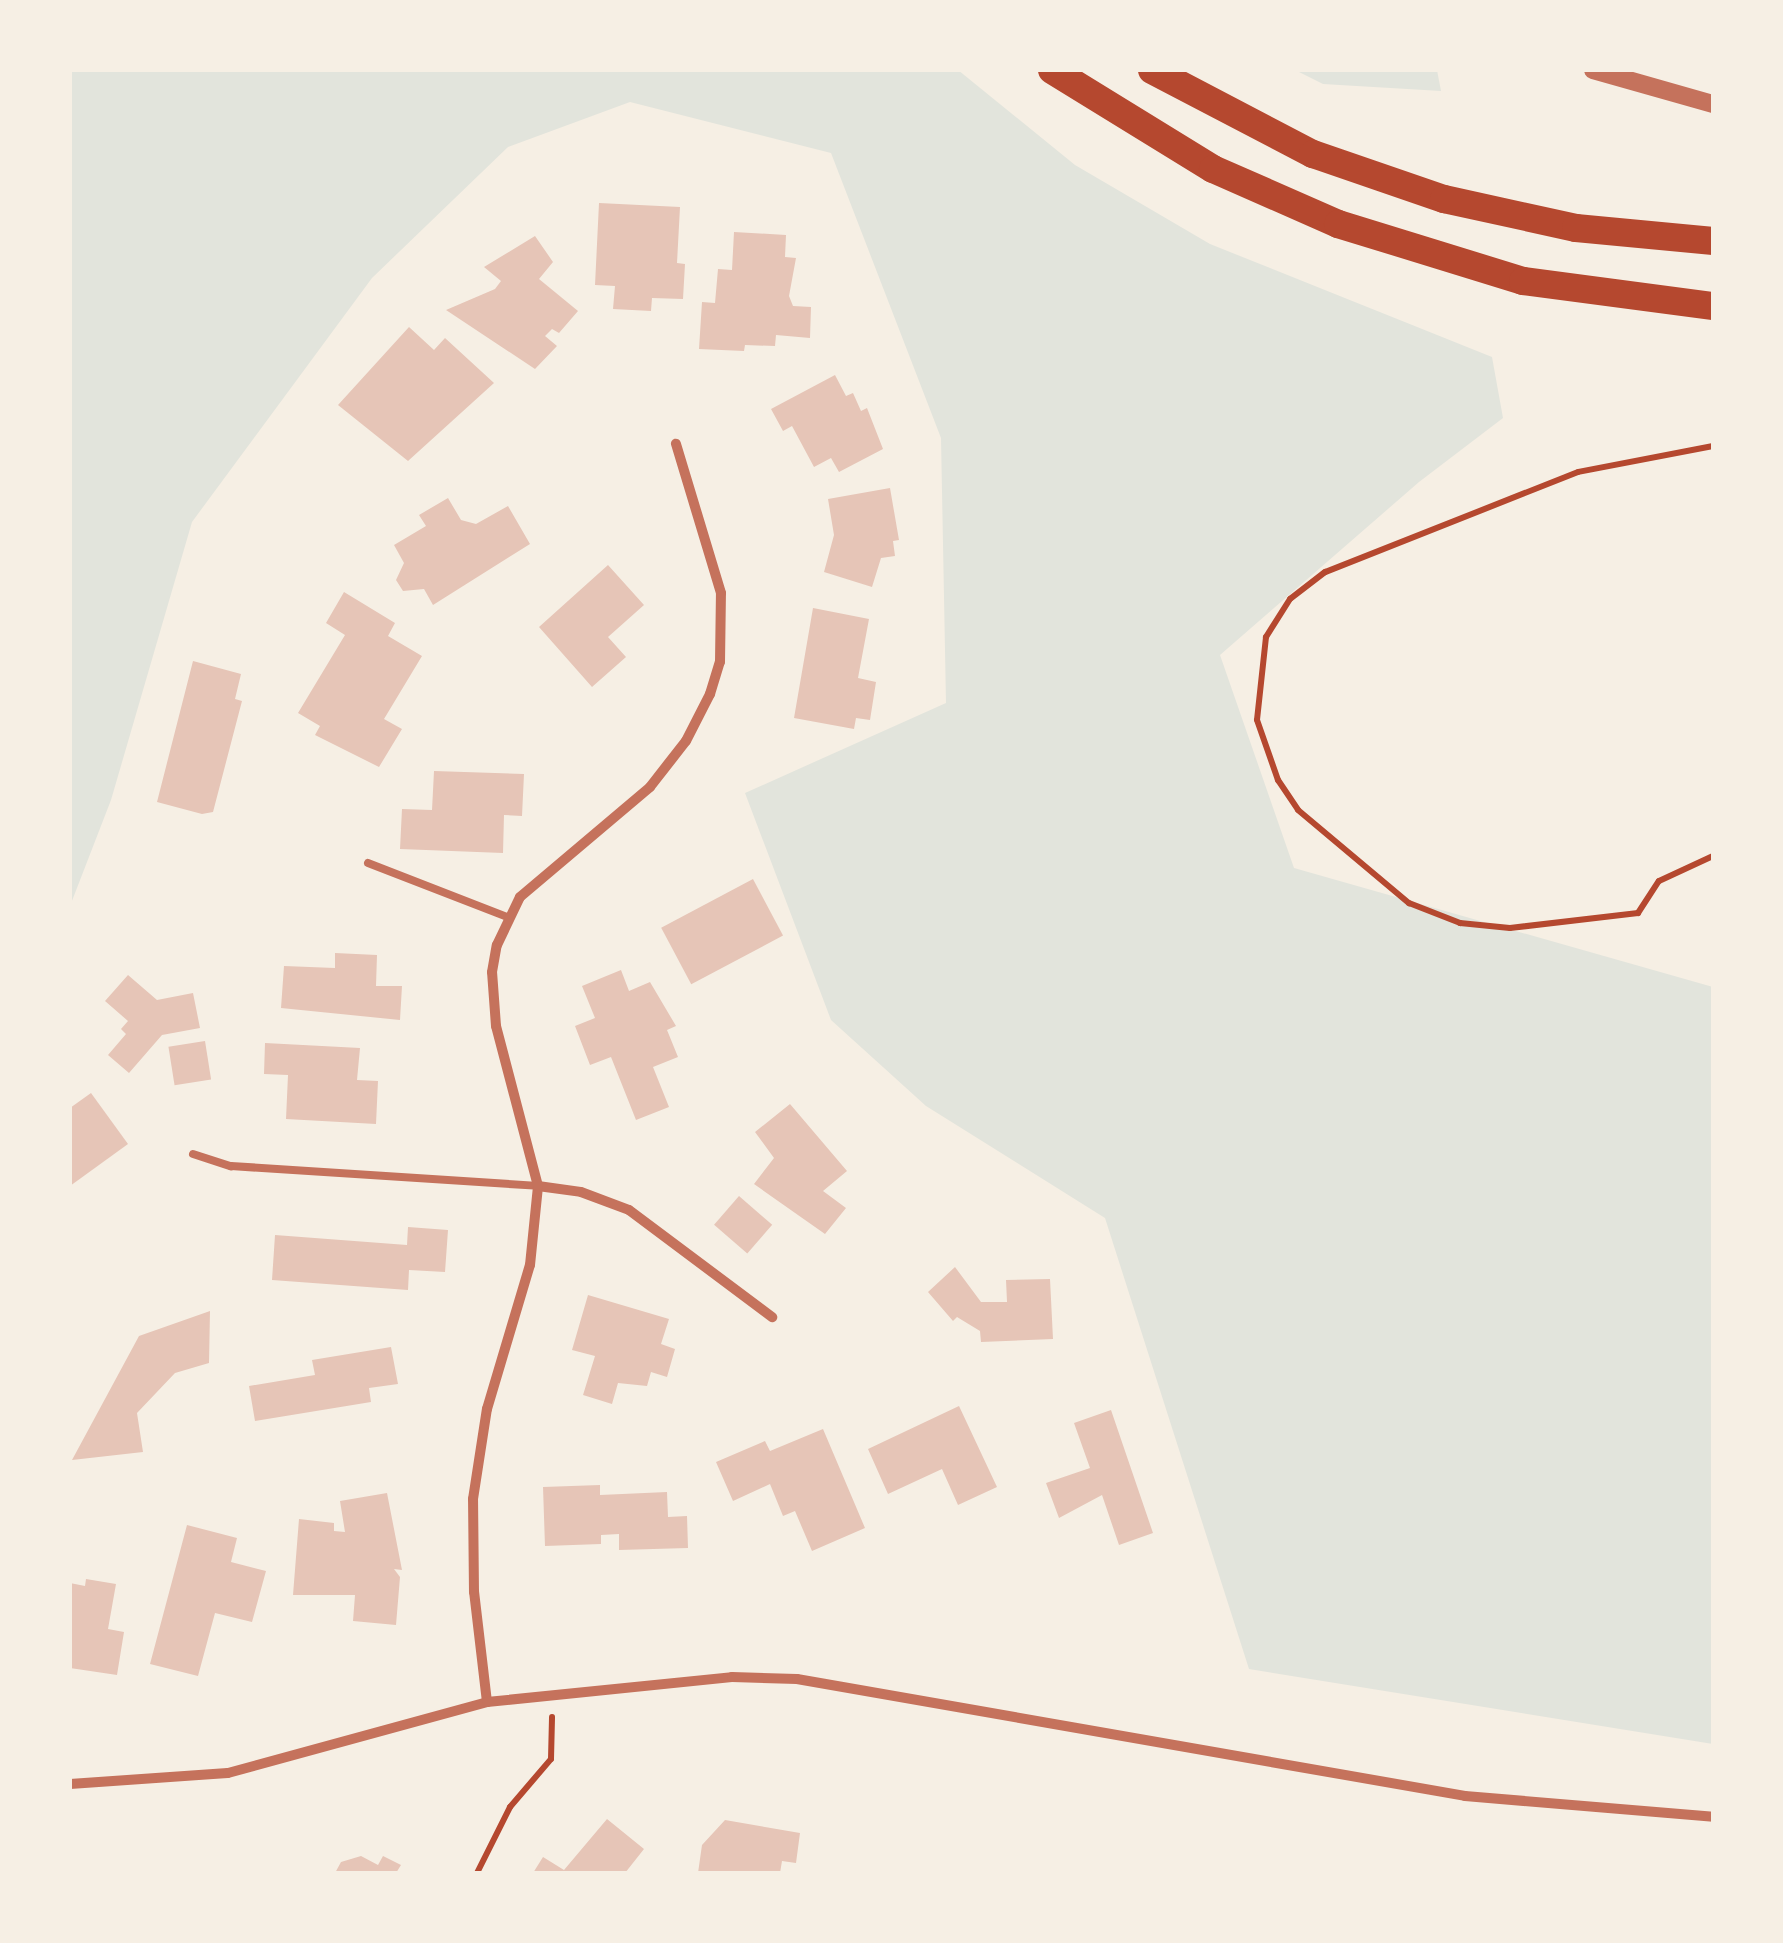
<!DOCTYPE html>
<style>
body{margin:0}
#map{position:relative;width:1783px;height:1943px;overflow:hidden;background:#f6efe4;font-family:"Playfair Display",serif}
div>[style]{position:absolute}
.green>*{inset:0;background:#e2e4dc}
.building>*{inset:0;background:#e6c5b7;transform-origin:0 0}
.path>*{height:6px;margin:-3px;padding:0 3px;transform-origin:3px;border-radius:3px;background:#b5482f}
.service>*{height:8px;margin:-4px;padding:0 4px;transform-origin:4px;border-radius:4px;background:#c5725c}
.minor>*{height:10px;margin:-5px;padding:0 5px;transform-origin:5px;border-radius:5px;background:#c5725c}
.tertiary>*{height:18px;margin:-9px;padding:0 9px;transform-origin:9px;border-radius:9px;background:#c5725c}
.trunk>*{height:28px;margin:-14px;padding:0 14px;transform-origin:14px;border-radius:14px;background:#b5482f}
span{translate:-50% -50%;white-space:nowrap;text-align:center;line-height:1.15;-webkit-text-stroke:10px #f6efe4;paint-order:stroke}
.frame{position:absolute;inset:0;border:72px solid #f6efe4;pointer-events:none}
</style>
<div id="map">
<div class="green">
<i style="clip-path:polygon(70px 70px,958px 70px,1075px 165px,1210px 244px,1492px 357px,1503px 418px,1419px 482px,1220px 655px,1294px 868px,1713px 987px,1713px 1744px,1249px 1669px,1105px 1218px,926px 1106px,831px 1020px,745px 793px,946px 703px,941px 438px,831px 153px,630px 102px,508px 147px,372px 278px,192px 522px,111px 800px,70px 906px)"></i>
<i style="clip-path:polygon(1295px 70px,1437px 70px,1441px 91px,1323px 84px)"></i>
</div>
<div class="building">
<i style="clip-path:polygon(599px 203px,680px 207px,677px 263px,685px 264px,683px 299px,652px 298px,651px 311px,613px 309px,615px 286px,595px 285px)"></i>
<i style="clip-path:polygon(734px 232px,786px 235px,785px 257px,796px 258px,789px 296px,793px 306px,811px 307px,810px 338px,776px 335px,775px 346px,745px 345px,744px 351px,699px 349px,702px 302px,715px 303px,718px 269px,732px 270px)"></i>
<i style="clip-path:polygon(535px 236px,553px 262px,539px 279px,578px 311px,559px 333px,552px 329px,545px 336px,557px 346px,535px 369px,446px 310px,495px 289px,501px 281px,484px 267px)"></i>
<i style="clip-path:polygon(409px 327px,434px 350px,445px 338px,494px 383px,408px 461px,338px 405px)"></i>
<i style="clip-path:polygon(835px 375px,846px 396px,853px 393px,861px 411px,867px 408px,883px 449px,839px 472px,831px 458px,814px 467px,792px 426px,783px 431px,771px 409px)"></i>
<i style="clip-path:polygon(890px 488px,899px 540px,893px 541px,895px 556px,881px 558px,872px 587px,824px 572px,834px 535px,828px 499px)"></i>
<i style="clip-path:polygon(448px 498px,461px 520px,476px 524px,508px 506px,530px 544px,433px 605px,424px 589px,403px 591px,396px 580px,404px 563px,394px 545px,426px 526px,419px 515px)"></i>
<i style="clip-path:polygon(608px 565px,644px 605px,608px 637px,626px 657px,592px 687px,539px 627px)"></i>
<i style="clip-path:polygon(344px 592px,395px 623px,388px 636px,422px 656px,384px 719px,402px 729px,379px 767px,315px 735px,320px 726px,298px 713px,345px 635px,326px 623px)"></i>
<i style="clip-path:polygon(813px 608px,869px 619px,858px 678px,876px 682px,870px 720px,856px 718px,854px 729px,794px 718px)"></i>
<i style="clip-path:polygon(193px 661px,241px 674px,235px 699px,242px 701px,213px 812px,202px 814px,157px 802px)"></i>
<i style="clip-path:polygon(434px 771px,524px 774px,522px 816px,504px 815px,503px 853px,400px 849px,402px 809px,432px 810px)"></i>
<i style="left:753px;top:879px;width:64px;height:104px;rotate:62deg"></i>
<i style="clip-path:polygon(335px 953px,377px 955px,376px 986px,402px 986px,400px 1020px,281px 1008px,284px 966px,335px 968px)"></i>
<i style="clip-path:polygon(621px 970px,629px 991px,650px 982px,676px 1026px,667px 1030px,678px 1057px,653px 1067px,669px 1107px,636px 1120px,611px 1057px,590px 1065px,575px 1026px,595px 1018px,582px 986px)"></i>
<i style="clip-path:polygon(128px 975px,157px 1000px,193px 993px,200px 1028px,162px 1035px,129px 1073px,108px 1055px,126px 1034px,121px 1029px,128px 1021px,105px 1001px)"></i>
<i style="left:205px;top:1041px;width:39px;height:37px;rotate:81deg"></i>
<i style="clip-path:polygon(265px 1043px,360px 1048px,357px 1080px,378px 1081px,376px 1124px,286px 1119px,288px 1075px,264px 1074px)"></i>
<i style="clip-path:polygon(91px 1093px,128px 1144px,70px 1186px,70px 1108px)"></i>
<i style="clip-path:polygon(790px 1104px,847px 1171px,823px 1191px,846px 1208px,825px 1234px,754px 1184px,774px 1158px,755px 1132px)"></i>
<i style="left:739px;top:1196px;width:44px;height:38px;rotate:41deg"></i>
<i style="clip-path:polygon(408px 1227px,448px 1230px,445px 1272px,409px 1270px,408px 1290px,272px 1280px,275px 1235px,407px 1245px)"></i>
<i style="clip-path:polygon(955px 1267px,981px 1302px,1007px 1302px,1006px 1280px,1050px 1279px,1053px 1339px,981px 1342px,980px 1331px,957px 1317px,953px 1321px,928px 1292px)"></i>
<i style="clip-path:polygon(588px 1295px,669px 1319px,661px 1344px,675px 1349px,667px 1377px,651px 1372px,647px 1386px,618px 1383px,612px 1404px,583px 1395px,595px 1356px,572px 1350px)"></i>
<i style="clip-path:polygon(210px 1311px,209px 1363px,175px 1373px,137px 1413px,143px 1452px,72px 1460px,139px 1336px)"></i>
<i style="clip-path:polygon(391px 1347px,398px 1384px,369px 1388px,371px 1402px,255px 1421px,249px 1386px,315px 1375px,312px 1360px)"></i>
<i style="clip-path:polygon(959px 1406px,997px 1487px,958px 1505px,942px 1469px,888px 1494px,868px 1449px)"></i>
<i style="clip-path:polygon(1111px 1410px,1153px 1533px,1119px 1545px,1102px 1495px,1059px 1518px,1046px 1483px,1090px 1468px,1074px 1423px)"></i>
<i style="clip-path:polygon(823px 1429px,865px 1528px,812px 1551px,795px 1511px,783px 1516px,770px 1484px,733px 1501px,716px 1462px,765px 1441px,770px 1451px)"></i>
<i style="clip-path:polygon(600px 1485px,600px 1495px,667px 1492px,668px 1517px,687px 1516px,688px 1548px,619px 1550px,619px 1534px,601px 1535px,601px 1544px,545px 1546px,543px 1487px)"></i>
<i style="clip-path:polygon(387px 1493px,402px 1570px,394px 1569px,400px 1577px,396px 1625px,353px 1621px,355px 1595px,293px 1595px,299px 1519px,334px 1523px,334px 1531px,345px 1532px,340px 1501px)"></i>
<i style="clip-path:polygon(187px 1525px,237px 1538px,231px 1562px,266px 1571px,252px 1622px,215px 1613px,198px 1676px,150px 1664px)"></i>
<i style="clip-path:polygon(86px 1579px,116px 1584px,108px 1629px,124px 1632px,117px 1675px,70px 1668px,70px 1583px,85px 1586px)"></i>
<i style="clip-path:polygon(607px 1819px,644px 1849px,625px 1873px,533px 1873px,543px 1857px,564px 1870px)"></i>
<i style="clip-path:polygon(725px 1820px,800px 1833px,796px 1863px,782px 1861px,780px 1873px,698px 1873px,702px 1845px)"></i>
<i style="clip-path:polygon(361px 1856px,378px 1865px,383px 1856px,401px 1865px,396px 1873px,335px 1873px,341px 1862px)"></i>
</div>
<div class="path">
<i style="left:1713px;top:446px;width:137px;rotate:169.1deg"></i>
<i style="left:1578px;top:472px;width:272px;rotate:158.4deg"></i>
<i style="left:1325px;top:572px;width:44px;rotate:142.4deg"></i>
<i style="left:1290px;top:599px;width:45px;rotate:122.3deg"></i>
<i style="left:1266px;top:637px;width:83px;rotate:96.2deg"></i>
<i style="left:1257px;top:720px;width:64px;rotate:70.7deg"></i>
<i style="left:1278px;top:780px;width:36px;rotate:56deg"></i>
<i style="left:1298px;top:810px;width:145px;rotate:40deg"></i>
<i style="left:1409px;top:903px;width:55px;rotate:21.4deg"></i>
<i style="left:1460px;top:923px;width:50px;rotate:5.7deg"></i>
<i style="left:1510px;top:928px;width:129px;rotate:-6.7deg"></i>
<i style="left:1638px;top:913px;width:38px;rotate:-57deg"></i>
<i style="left:1659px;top:881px;width:60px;rotate:-24.8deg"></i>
<i style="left:477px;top:1873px;width:74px;rotate:-63.4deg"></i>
<i style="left:510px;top:1807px;width:63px;rotate:-49.5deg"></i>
<i style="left:551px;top:1759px;width:42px;rotate:-88.6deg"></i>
</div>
<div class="service">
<i style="left:368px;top:863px;width:149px;rotate:21.2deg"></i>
<i style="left:193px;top:1154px;width:40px;rotate:18deg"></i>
<i style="left:231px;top:1166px;width:308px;rotate:3.7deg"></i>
</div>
<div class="minor">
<i style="left:538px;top:1186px;width:43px;rotate:7.9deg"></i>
<i style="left:581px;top:1192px;width:51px;rotate:20.6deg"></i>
<i style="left:629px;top:1210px;width:179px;rotate:36.8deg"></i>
<i style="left:487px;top:1702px;width:111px;rotate:-96.7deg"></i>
<i style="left:474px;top:1592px;width:93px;rotate:-90.6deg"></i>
<i style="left:473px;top:1499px;width:91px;rotate:-81.2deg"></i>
<i style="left:487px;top:1409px;width:150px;rotate:-73.4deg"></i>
<i style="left:530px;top:1265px;width:79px;rotate:-84.2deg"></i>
<i style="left:538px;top:1186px;width:165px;rotate:-104.7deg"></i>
<i style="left:496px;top:1026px;width:54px;rotate:-94.2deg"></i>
<i style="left:492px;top:972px;width:27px;rotate:-80deg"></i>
<i style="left:497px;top:945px;width:53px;rotate:-64.4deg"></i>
<i style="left:520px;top:897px;width:170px;rotate:-40.2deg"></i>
<i style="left:650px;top:787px;width:58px;rotate:-52deg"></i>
<i style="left:686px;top:741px;width:53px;rotate:-62.9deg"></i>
<i style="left:710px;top:694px;width:34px;rotate:-73deg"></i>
<i style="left:720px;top:662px;width:69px;rotate:-89.2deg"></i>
<i style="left:721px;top:593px;width:156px;rotate:-106.8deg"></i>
<i style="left:70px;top:1784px;width:158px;rotate:-4deg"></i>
<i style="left:228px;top:1773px;width:269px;rotate:-15.3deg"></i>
<i style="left:487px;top:1702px;width:246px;rotate:-5.8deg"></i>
<i style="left:732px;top:1677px;width:65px;rotate:1.8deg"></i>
<i style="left:797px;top:1679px;width:678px;rotate:9.93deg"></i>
<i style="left:1465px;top:1796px;width:249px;rotate:4.8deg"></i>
</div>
<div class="tertiary">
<i style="left:1593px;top:70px;width:125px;rotate:15.8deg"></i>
</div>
<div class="trunk">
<i style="left:1052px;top:70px;width:189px;rotate:31.6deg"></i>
<i style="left:1213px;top:169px;width:137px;rotate:23.7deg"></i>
<i style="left:1338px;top:224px;width:194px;rotate:17.1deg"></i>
<i style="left:1523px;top:281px;width:192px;rotate:7.5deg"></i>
<i style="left:1152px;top:70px;width:182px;rotate:27.6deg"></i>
<i style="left:1313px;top:154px;width:139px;rotate:19deg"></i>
<i style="left:1444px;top:199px;width:135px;rotate:12.4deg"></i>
<i style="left:1576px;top:228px;width:138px;rotate:5.4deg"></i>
</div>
<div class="frame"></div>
</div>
